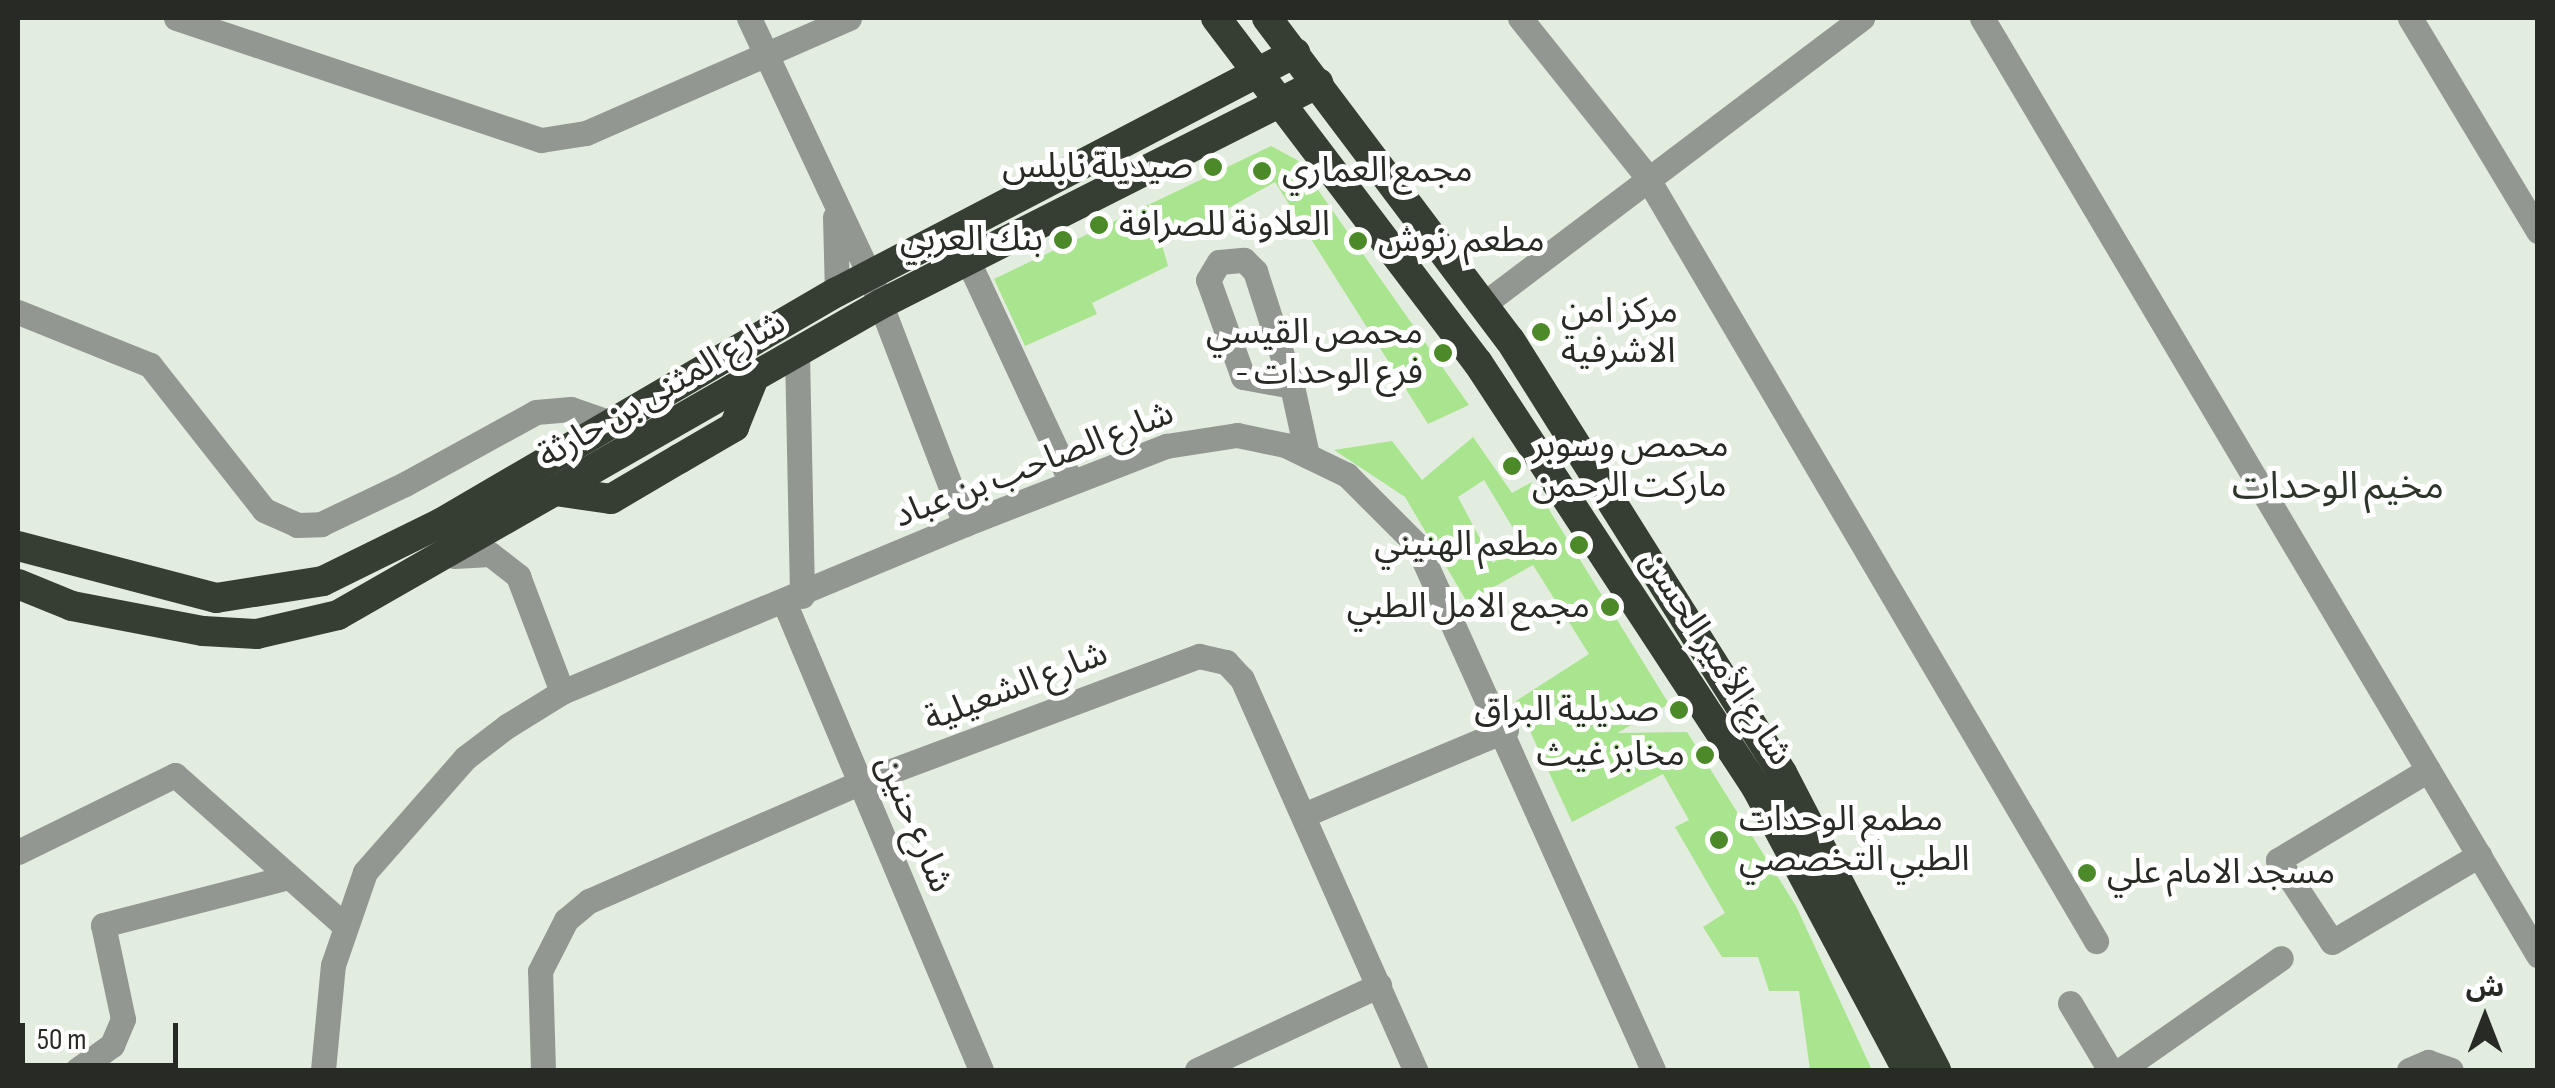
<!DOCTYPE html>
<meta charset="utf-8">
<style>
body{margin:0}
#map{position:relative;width:2555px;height:1088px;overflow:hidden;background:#e3eddf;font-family:"Sofia Sans Condensed","Noto Sans Arabic",sans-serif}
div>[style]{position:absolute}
.building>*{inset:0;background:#a9e48f}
.minor>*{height:25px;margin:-12.5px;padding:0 12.5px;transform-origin:12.5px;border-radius:12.5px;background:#939792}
.highway>*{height:30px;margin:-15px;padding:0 15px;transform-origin:15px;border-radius:15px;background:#363e33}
.dots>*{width:28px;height:28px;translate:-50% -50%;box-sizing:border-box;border:5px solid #fff;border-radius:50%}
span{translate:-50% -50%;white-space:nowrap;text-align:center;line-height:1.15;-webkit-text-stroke:10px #fff;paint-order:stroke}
.poi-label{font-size:35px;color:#272a25}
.right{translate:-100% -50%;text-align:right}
.left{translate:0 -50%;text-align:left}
.street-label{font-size:35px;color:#272a25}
.neighbourhood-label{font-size:38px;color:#2e352a}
.frame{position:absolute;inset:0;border:20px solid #272a25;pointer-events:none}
.north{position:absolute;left:2435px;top:968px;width:100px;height:100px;-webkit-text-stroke:8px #fff;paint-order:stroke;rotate:0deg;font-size:28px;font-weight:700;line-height:40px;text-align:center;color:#272a25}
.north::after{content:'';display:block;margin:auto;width:35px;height:45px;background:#272a25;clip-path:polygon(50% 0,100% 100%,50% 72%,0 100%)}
.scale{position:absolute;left:20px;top:1023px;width:158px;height:45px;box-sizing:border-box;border:5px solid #272a25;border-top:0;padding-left:12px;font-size:30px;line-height:35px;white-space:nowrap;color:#272a25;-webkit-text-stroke:8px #fff;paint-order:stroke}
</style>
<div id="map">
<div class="building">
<i style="clip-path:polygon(1271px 146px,1297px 160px,1469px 405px,1428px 424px,1275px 182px,1162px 245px,1168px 266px,1092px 303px,1097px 314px,1025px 346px,994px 279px)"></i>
<i style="clip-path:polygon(evenodd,1473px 437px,1512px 493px,1532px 482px,1669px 704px,1617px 733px,1687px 732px,1796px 906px,1872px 1070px,1810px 1070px,1799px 991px,1769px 991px,1758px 957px,1722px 957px,1703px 927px,1725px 913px,1675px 827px,1689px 820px,1663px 774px,1572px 822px,1516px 701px,1589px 654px,1533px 565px,1467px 602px,1405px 497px,1334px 450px,1392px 441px,1422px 480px,1473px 437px,1484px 480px,1522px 543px,1493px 563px,1458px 497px,1484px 480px)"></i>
</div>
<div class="minor">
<i style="left:176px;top:18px;width:385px;rotate:18.5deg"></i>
<i style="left:541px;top:140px;width:46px;rotate:-8.8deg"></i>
<i style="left:586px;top:133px;width:287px;rotate:-23.6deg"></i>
<i style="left:749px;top:18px;width:283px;rotate:64.9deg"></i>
<i style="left:869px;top:274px;width:268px;rotate:69deg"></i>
<i style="left:1520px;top:18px;width:200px;rotate:51.3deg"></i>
<i style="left:1645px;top:174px;width:890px;rotate:59.54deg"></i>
<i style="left:1982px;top:18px;width:1090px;rotate:59.32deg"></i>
<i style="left:2410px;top:18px;width:249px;rotate:59deg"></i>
<i style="left:835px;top:217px;width:75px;rotate:88.5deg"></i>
<i style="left:968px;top:261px;width:244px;rotate:65deg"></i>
<i style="left:1485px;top:303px;width:473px;rotate:-37.1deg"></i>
<i style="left:18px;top:312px;width:142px;rotate:21.9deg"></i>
<i style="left:150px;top:365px;width:184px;rotate:51.8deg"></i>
<i style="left:264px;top:510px;width:36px;rotate:24deg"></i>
<i style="left:297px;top:525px;width:24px;rotate:-2deg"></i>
<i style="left:321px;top:524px;width:93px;rotate:-25.5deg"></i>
<i style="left:405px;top:484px;width:149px;rotate:-28.8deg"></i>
<i style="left:536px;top:412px;width:35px;rotate:-5deg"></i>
<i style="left:571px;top:409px;width:39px;rotate:19deg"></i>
<i style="left:797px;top:354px;width:242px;rotate:88.8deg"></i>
<i style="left:1292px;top:386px;width:50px;rotate:-169.6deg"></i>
<i style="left:1243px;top:377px;width:103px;rotate:-109.8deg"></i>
<i style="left:1208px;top:280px;width:21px;rotate:-59deg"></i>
<i style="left:1219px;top:262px;width:25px;rotate:-5deg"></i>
<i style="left:1244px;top:260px;width:16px;rotate:45deg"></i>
<i style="left:1255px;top:271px;width:121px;rotate:72.2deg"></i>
<i style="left:1292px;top:386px;width:71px;rotate:77.7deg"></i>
<i style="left:454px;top:556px;width:36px;rotate:-3deg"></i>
<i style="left:490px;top:554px;width:36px;rotate:38deg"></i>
<i style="left:518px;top:576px;width:124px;rotate:69.2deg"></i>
<i style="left:785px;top:604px;width:506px;rotate:67.19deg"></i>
<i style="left:2428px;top:770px;width:175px;rotate:149deg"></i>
<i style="left:2278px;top:860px;width:98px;rotate:56.6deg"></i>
<i style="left:2332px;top:942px;width:171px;rotate:-30.6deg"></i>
<i style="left:1306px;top:814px;width:217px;rotate:-22.8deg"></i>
<i style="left:18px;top:852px;width:175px;rotate:-26.1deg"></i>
<i style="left:175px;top:775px;width:226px;rotate:41.6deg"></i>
<i style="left:2070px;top:1003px;width:78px;rotate:59.2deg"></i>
<i style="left:77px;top:1070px;width:43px;rotate:-35.5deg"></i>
<i style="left:112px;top:1045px;width:28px;rotate:-67deg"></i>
<i style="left:123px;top:1019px;width:96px;rotate:-102deg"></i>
<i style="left:103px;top:925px;width:184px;rotate:-14.5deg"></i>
<i style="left:323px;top:1070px;width:105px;rotate:-84.6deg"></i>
<i style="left:333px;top:965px;width:98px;rotate:-71deg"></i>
<i style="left:365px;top:872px;width:152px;rotate:-48.7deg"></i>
<i style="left:465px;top:758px;width:53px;rotate:-37.3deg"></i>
<i style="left:507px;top:726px;width:65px;rotate:-31.7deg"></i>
<i style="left:562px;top:692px;width:437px;rotate:-22.6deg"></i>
<i style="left:965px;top:524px;width:216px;rotate:-21.2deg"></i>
<i style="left:1166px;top:446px;width:72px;rotate:-8.8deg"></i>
<i style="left:1237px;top:435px;width:49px;rotate:11.8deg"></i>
<i style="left:1285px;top:445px;width:69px;rotate:25.8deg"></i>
<i style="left:1347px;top:475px;width:99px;rotate:45deg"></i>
<i style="left:1417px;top:545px;width:576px;rotate:65.79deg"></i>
<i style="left:543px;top:1070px;width:99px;rotate:-91.7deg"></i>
<i style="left:540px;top:971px;width:57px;rotate:-63deg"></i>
<i style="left:566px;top:920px;width:30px;rotate:-40deg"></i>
<i style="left:589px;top:901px;width:295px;rotate:-23.6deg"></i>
<i style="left:859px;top:783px;width:363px;rotate:-20.5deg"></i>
<i style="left:1199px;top:656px;width:28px;rotate:13deg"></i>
<i style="left:1226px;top:662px;width:23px;rotate:47deg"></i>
<i style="left:1242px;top:679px;width:428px;rotate:66.1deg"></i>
<i style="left:1197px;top:1070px;width:201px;rotate:-25deg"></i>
<i style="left:2121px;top:1070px;width:195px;rotate:-35deg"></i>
<i style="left:2409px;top:1070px;width:21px;rotate:-23deg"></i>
<i style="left:2428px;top:1062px;width:24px;rotate:19deg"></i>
</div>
<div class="highway">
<i style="left:1216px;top:18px;width:433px;rotate:52.8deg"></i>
<i style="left:1478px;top:363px;width:507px;rotate:56.75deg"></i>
<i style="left:1756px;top:787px;width:321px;rotate:61.9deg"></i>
<i style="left:1267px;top:18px;width:403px;rotate:53deg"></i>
<i style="left:1510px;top:340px;width:511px;rotate:57.86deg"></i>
<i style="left:1782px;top:773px;width:335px;rotate:62.6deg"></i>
<i style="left:562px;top:492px;width:49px;rotate:8.1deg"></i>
<i style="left:611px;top:499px;width:79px;rotate:-30.5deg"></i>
<i style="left:679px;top:459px;width:64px;rotate:-30.2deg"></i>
<i style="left:734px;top:427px;width:51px;rotate:-68deg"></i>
<i style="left:18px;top:546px;width:205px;rotate:14.7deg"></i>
<i style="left:216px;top:598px;width:108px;rotate:-9deg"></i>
<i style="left:323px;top:581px;width:131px;rotate:-26.2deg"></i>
<i style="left:441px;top:523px;width:458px;rotate:-30.3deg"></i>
<i style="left:837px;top:292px;width:517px;rotate:-27.56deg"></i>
<i style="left:18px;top:584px;width:58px;rotate:22.2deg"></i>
<i style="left:72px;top:606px;width:133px;rotate:10.8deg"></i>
<i style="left:203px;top:631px;width:54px;rotate:3.2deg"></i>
<i style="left:257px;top:634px;width:83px;rotate:-13.2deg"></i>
<i style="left:338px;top:615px;width:626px;rotate:-29.8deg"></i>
<i style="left:881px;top:304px;width:490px;rotate:-26.8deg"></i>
</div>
<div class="dots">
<i style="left:1213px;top:167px;background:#4b8929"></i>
<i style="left:1262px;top:171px;background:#4b8929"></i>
<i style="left:1099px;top:225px;background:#4b8929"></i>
<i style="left:1063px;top:240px;background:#4b8929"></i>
<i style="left:1358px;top:241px;background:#4b8929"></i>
<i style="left:1541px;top:332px;background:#4b8929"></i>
<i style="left:1443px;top:353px;background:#4b8929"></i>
<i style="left:1512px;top:466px;background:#4b8929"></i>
<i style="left:1579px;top:545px;background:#4b8929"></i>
<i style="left:1610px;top:607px;background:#4b8929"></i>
<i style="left:1679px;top:710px;background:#4b8929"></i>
<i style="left:1705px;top:755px;background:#4b8929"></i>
<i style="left:1719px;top:840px;background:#4b8929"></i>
<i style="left:2087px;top:873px;background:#4b8929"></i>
</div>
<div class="poi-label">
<span class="right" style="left:1193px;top:167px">صيديلة نابلس</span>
<span class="left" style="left:1282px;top:171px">مجمع العماري</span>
<span class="left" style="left:1119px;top:225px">العلاونة للصرافة</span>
<span class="right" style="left:1043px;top:240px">بنك العربي</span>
<span class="left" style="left:1378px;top:241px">مطعم رنوش</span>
<span class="left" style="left:1561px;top:332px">مركز امن<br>الاشرفية</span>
<span class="right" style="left:1423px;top:353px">محمص القيسي<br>- فرع الوحدات</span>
<span class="left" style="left:1532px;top:466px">محمص وسوبر<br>ماركت الرحمن</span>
<span class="right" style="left:1559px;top:545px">مطعم الهنيني</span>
<span class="right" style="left:1590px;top:607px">مجمع الامل الطبي</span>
<span class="right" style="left:1659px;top:710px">صديلية البراق</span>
<span class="right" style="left:1685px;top:755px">مخابز غيث</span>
<span class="left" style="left:1739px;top:840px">مطمع الوحدات<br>الطبي التخصصي</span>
<span class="left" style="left:2107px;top:873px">مسجد الامام علي</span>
</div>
<div class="street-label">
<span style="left:662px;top:390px;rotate:-30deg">شارع المثنى بن حارثة</span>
<span style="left:1034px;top:465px;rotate:-21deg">شارع الصاحب بن عباد</span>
<span style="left:1716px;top:658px;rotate:57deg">شارع الأمير الحسن</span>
<span style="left:1016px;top:687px;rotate:-21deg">شارع الشعيلية</span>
<span style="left:914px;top:824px;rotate:67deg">شارع حنين</span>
</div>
<div class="neighbourhood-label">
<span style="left:2338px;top:487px">مخيم الوحدات</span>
</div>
<div class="frame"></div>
<div class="north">ش</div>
<div class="scale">50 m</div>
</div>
